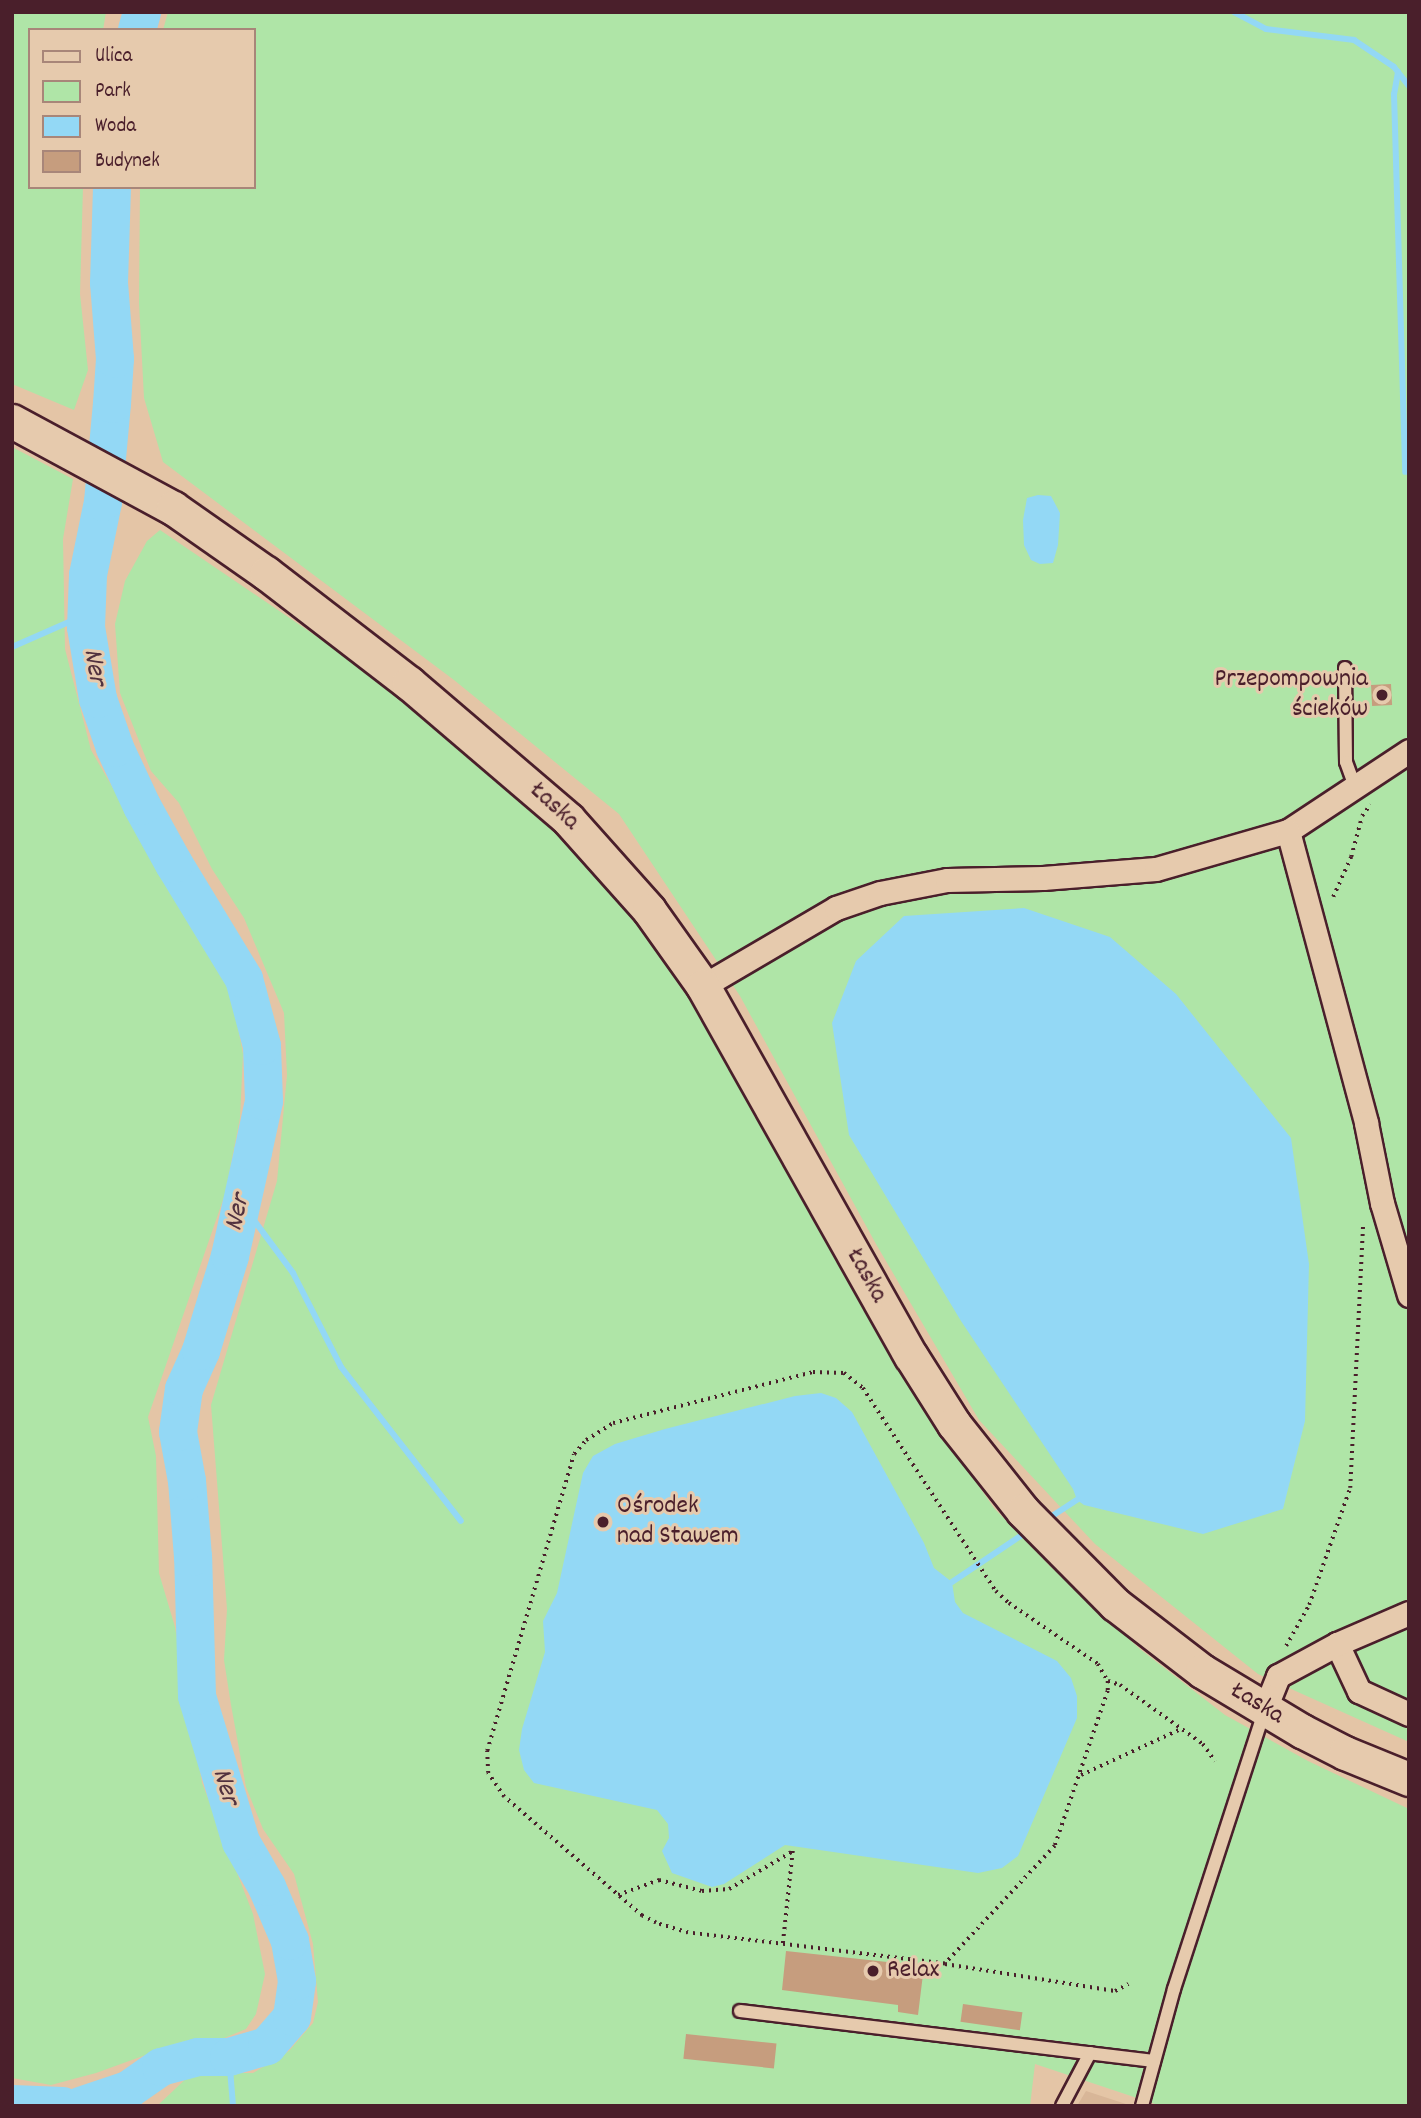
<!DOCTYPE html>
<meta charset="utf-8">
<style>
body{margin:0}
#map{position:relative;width:1421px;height:2118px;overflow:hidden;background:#e4c5a6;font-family:Dekko,sans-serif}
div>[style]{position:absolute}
.built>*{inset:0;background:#d8b698}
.green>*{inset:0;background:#afe5a7}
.water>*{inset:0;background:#93d8f5}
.stream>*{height:6px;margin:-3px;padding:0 3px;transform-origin:3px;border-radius:3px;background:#93d8f5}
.river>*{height:38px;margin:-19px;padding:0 19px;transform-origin:19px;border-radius:19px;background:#93d8f5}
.building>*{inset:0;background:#c69d7e;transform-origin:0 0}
.path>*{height:3.5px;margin-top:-1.75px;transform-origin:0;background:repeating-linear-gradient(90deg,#4a1f2b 0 2px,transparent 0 7px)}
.roads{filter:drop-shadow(2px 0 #4a1f2b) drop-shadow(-2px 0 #4a1f2b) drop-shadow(0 2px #4a1f2b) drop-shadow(0 -2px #4a1f2b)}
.lane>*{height:12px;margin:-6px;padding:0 6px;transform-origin:6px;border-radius:6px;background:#e6caad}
.street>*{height:23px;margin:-11.5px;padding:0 11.5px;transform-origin:11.5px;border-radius:11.5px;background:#e6caad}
.secondary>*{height:33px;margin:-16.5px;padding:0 16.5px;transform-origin:16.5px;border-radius:16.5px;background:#e6caad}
.dots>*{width:19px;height:19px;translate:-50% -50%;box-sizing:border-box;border:4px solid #e6caad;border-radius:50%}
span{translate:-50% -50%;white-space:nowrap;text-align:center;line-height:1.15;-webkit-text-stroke:6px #e6caad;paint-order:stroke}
.poi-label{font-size:26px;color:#4a1f2b}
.right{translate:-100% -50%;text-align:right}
.left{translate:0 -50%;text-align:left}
.street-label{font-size:26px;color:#4a1f2b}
.water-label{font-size:28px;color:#51323f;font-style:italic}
.frame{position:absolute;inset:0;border:14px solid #4a1f2b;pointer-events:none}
.legend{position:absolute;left:28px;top:28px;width:228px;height:161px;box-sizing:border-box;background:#e6caad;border:2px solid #a88679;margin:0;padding:9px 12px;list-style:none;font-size:21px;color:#4a1f2b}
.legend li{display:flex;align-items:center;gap:14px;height:35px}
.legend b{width:35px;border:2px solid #a88679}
</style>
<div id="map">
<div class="built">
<i style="clip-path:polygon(1086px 2091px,1132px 2106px,1077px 2106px)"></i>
</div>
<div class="green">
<i style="clip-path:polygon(12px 12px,106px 12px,103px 30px,30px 30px,30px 187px,83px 187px,80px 294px,88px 370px,74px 410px,12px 384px)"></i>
<i style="clip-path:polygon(168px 12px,1409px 12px,1409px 1742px,1258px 1674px,1095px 1544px,979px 1420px,876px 1244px,740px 996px,619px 814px,454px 680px,163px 462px,144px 398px,139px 303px,140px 187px,254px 187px,254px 30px,163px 30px)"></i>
<i style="clip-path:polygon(12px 447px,73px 479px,63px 539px,65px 649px,91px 750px,173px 893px,212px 946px,232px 997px,243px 1054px,240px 1118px,225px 1194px,148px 1417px,156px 1456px,159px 1573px,175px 1627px,202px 1783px,253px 1914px,265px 1974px,256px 2014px,246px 2029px,217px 2041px,176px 2044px,96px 2073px,51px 2085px,12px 2078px)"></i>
<i style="clip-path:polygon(160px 530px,369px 672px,513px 792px,585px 860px,661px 946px,755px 1097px,914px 1392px,994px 1508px,1050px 1566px,1140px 1649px,1225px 1715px,1308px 1761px,1409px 1809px,1409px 2106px,1161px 2106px,1035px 2064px,1030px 2106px,157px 2106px,192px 2073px,253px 2073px,289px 2051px,313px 2023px,318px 2002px,313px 1944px,294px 1874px,263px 1829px,246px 1787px,231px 1705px,224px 1660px,227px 1609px,211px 1405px,277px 1181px,287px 1075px,284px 1013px,244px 918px,212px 869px,179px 803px,151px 771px,120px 693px,115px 624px,125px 581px,147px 541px)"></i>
</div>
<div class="water">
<i style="clip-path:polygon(1038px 495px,1051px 496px,1060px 513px,1058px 545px,1053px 563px,1040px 564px,1031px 560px,1024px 545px,1023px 520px,1027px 498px)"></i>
<i style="clip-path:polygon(1024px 908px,1110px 937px,1176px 994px,1291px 1138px,1309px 1264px,1305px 1421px,1283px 1509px,1203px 1534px,1084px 1505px,1077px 1500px,1073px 1489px,961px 1321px,849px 1135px,832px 1023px,856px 961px,904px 916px)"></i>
<i style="clip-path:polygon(821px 1393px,836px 1398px,852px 1412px,924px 1543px,934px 1568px,952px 1582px,955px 1602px,963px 1613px,1057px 1661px,1071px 1678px,1077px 1696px,1077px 1718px,1018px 1856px,1002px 1868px,978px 1873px,785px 1845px,724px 1884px,712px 1887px,672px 1873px,662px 1851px,669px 1838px,668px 1824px,657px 1810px,534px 1783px,524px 1770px,519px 1750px,522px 1729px,545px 1652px,543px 1621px,557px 1593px,583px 1473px,593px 1456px,615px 1444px,665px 1429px,795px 1396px)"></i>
</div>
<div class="stream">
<i style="left:1234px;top:12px;width:36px;rotate:28deg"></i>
<i style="left:1266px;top:29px;width:89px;rotate:7.1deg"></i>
<i style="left:1354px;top:40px;width:48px;rotate:34deg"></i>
<i style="left:1394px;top:67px;width:24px;rotate:52deg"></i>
<i style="left:1398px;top:72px;width:22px;rotate:100deg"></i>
<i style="left:1394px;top:94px;width:378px;rotate:88.3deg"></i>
<i style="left:12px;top:647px;width:82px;rotate:-23.7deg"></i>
<i style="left:242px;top:1204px;width:86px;rotate:53.5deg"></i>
<i style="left:293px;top:1273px;width:106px;rotate:62.9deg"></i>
<i style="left:341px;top:1367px;width:195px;rotate:52.1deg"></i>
<i style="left:1046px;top:1520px;width:37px;rotate:-33deg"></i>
<i style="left:952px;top:1582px;width:92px;rotate:-33.9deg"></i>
<i style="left:229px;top:2057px;width:49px;rotate:85.3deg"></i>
</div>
<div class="river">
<i style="left:137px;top:30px;width:19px;rotate:-74deg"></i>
<i style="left:12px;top:2104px;width:51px;rotate:2.2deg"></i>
<i style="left:80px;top:2106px;width:51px;rotate:-18.4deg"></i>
<i style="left:128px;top:2090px;width:40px;rotate:-34.9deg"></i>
<i style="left:161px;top:2067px;width:38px;rotate:-15deg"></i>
<i style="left:198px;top:2057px;width:31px"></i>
<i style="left:229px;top:2057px;width:40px;rotate:-16deg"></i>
<i style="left:267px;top:2046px;width:38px;rotate:-49deg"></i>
<i style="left:292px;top:2017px;width:36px;rotate:-82deg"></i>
<i style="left:297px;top:1981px;width:41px;rotate:-99.9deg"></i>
<i style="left:290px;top:1941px;width:59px;rotate:-113.1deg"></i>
<i style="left:267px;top:1887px;width:52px;rotate:-120deg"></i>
<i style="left:241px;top:1842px;width:152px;rotate:-106.8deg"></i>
<i style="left:197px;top:1696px;width:139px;rotate:-91.6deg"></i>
<i style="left:193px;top:1557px;width:76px;rotate:-94.5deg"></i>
<i style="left:187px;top:1481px;width:50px;rotate:-100.4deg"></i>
<i style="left:178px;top:1432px;width:43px;rotate:-82.1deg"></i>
<i style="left:184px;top:1389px;width:42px;rotate:-65.9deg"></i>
<i style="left:201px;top:1351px;width:99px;rotate:-73deg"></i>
<i style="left:230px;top:1256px;width:107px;rotate:-77.5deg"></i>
<i style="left:253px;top:1152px;width:52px;rotate:-77.8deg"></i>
<i style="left:264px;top:1101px;width:55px;rotate:-92.1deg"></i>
<i style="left:262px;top:1046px;width:69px;rotate:-105deg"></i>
<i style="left:244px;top:979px;width:135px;rotate:-121.3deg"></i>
<i style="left:174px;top:864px;width:66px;rotate:-118.9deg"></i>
<i style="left:142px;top:806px;width:64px;rotate:-115deg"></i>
<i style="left:115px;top:748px;width:52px;rotate:-109.1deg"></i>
<i style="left:98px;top:699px;width:73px;rotate:-99.5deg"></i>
<i style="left:86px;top:627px;width:52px;rotate:-87.8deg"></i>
<i style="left:88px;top:575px;width:75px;rotate:-78.4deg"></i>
<i style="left:103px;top:502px;width:98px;rotate:-84.8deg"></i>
<i style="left:112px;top:404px;width:45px;rotate:-86.2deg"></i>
<i style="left:115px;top:359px;width:76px;rotate:-94.5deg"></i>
<i style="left:109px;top:283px;width:96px;rotate:-88.2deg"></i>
</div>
<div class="building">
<i style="left:1391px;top:684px;width:21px;height:20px;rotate:87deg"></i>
<i style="clip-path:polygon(786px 1951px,924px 1966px,918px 2015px,898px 2012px,898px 2005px,782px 1990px)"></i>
<i style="left:963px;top:2004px;width:60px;height:18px;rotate:8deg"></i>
<i style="left:686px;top:2034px;width:91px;height:25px;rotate:6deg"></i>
</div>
<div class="path">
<i style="left:1333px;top:897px;width:44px;rotate:-65.8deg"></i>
<i style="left:1351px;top:857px;width:42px;rotate:-75deg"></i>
<i style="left:1362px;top:816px;width:14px;rotate:-54deg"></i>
<i style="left:813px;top:1372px;width:31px;rotate:2deg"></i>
<i style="left:844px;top:1373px;width:24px;rotate:38deg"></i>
<i style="left:863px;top:1388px;width:243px;rotate:56.8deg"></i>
<i style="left:996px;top:1591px;width:18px;rotate:43deg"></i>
<i style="left:1009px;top:1603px;width:108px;rotate:34.4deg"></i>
<i style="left:1098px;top:1664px;width:20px;rotate:60deg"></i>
<i style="left:1108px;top:1681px;width:10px;rotate:90deg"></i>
<i style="left:1108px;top:1691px;width:164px;rotate:108.9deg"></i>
<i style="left:1055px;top:1846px;width:161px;rotate:133deg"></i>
<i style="left:945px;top:1964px;width:259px;rotate:-173.1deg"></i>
<i style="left:688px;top:1933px;width:34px;rotate:-163deg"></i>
<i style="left:656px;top:1923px;width:16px;rotate:-153deg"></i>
<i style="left:642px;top:1916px;width:182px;rotate:-139.2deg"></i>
<i style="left:504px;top:1797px;width:29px;rotate:-124deg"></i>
<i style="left:488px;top:1773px;width:22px;rotate:-93deg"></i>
<i style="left:487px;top:1751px;width:309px;rotate:-73.7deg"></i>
<i style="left:574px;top:1454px;width:18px;rotate:-49deg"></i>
<i style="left:586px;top:1440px;width:32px;rotate:-32deg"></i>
<i style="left:613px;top:1423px;width:206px;rotate:-14.3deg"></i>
<i style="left:1286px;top:1646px;width:47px;rotate:-60.7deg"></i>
<i style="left:1309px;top:1605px;width:124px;rotate:-70.7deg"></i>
<i style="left:1350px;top:1488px;width:265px;rotate:-87.2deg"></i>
<i style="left:1108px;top:1681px;width:13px;rotate:18deg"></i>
<i style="left:1120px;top:1685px;width:102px;rotate:35.4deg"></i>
<i style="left:1203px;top:1744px;width:21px;rotate:55deg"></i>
<i style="left:1081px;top:1775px;width:110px;rotate:-24.7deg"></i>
<i style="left:618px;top:1895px;width:44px;rotate:-20.1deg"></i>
<i style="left:659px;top:1880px;width:44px;rotate:14.3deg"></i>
<i style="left:702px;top:1891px;width:27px;rotate:-4deg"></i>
<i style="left:729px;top:1889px;width:74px;rotate:-30.7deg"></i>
<i style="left:793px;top:1851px;width:94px;rotate:96.1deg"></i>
<i style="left:945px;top:1964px;width:172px;rotate:9deg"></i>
<i style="left:1115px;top:1991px;width:15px;rotate:-28deg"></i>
</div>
<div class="roads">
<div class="lane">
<i style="left:1345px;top:668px;width:94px;rotate:89.4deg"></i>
<i style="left:1346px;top:762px;width:27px;rotate:70deg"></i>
<i style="left:740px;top:2011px;width:417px;rotate:6.9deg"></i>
<i style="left:1062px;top:2106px;width:60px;rotate:-62.2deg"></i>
<i style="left:1142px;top:2106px;width:121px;rotate:-74.7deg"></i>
<i style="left:1174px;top:1989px;width:291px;rotate:-72deg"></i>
</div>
<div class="street">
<i style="left:1288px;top:831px;width:145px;rotate:-33.5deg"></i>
<i style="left:703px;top:986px;width:154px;rotate:-30.4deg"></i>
<i style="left:836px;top:908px;width:46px;rotate:-18.8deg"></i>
<i style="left:880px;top:893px;width:68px;rotate:-11deg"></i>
<i style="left:947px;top:880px;width:96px;rotate:-1.2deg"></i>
<i style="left:1043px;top:878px;width:113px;rotate:-4.6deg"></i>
<i style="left:1156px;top:869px;width:137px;rotate:-16.1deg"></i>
<i style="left:1288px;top:831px;width:302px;rotate:75deg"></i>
<i style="left:1366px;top:1123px;width:82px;rotate:78.7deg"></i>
<i style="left:1382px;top:1203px;width:96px;rotate:73.6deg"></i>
<i style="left:1337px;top:1644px;width:52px;rotate:64.9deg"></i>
<i style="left:1359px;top:1691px;width:55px;rotate:24.7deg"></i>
<i style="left:1264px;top:1711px;width:38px;rotate:-68deg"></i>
<i style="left:1278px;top:1676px;width:67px;rotate:-28.5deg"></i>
<i style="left:1337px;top:1644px;width:78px;rotate:-23.3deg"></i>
</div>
<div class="secondary">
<i style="left:12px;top:421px;width:183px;rotate:28.4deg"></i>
<i style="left:173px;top:508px;width:113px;rotate:35deg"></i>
<i style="left:266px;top:573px;width:180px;rotate:37.6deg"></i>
<i style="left:409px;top:683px;width:209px;rotate:40.5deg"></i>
<i style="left:568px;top:819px;width:122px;rotate:48.3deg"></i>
<i style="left:649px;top:910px;width:93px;rotate:54.6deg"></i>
<i style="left:703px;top:986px;width:424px;rotate:60.7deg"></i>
<i style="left:911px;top:1356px;width:80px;rotate:57.7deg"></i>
<i style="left:954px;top:1424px;width:111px;rotate:51.6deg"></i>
<i style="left:1023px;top:1511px;width:131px;rotate:45.3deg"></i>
<i style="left:1115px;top:1604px;width:110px;rotate:37.6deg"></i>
<i style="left:1202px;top:1671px;width:117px;rotate:31deg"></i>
<i style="left:1302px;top:1731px;width:48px;rotate:27.1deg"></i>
<i style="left:1345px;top:1753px;width:69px;rotate:22.1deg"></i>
</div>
</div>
<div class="dots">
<i style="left:1382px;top:695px;background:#4a1f2b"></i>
<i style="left:603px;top:1522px;background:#4a1f2b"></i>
<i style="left:873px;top:1971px;background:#4a1f2b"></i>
</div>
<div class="poi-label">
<span class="right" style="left:1368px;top:695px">Przepompownia<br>ścieków</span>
<span class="left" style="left:617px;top:1522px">Ośrodek<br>nad Stawem</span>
<span class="left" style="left:887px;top:1971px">Relax</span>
</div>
<div class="street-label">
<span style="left:554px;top:807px;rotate:43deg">Łaska</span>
<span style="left:866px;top:1276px;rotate:61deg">Łaska</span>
<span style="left:1257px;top:1704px;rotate:31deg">Łaska</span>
</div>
<div class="water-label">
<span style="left:93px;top:667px;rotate:81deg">Ner</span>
<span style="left:239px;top:1213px;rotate:-77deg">Ner</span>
<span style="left:224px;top:1787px;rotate:73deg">Ner</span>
</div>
<div class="frame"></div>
<ul class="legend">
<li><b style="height:9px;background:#e6caad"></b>Ulica</li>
<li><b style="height:19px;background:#afe5a7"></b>Park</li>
<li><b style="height:19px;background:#93d8f5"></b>Woda</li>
<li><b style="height:19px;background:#c69d7e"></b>Budynek</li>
</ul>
</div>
